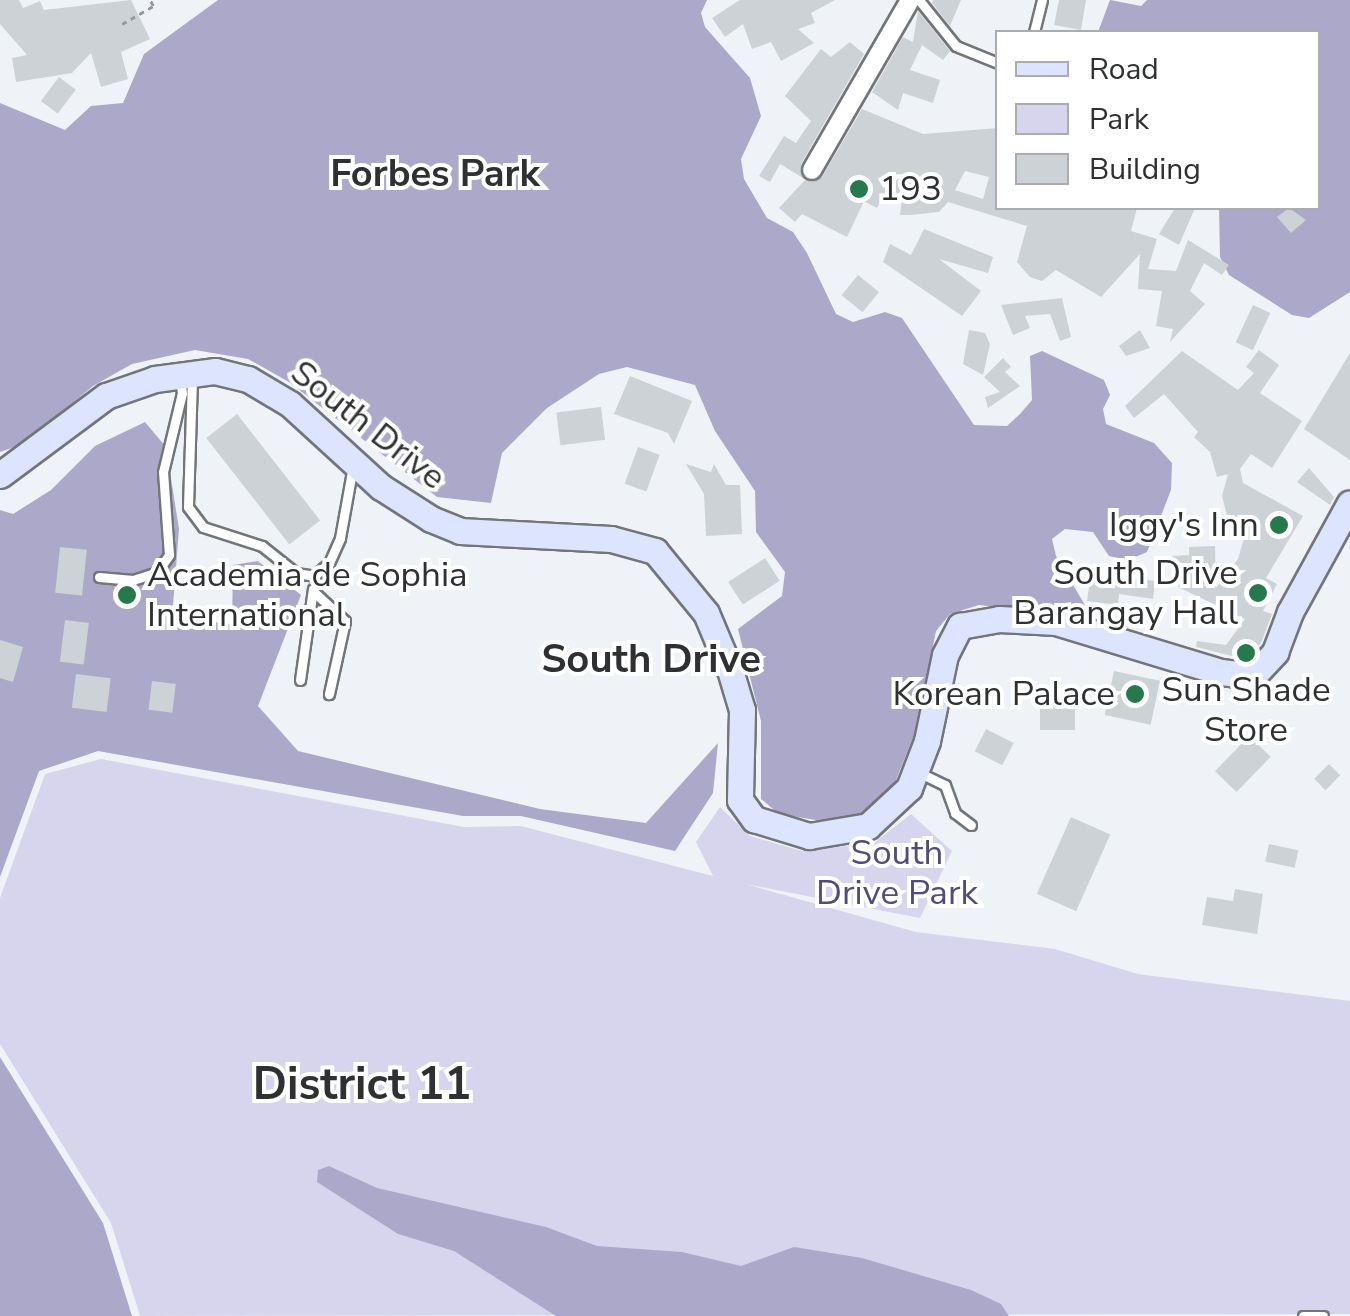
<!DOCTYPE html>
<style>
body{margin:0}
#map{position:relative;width:1350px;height:1316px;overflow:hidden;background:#eff3f8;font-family:"Nunito Sans",sans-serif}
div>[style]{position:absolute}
.green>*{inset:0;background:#d7d5ed}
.forest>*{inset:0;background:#aca8ca}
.building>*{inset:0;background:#ccd2d5;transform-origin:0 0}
.path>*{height:2.5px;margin-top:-1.25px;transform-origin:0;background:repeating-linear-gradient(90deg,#95989b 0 5px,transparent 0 10px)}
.roads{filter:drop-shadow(2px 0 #727579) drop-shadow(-2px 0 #727579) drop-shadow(0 2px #727579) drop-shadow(0 -2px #727579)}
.lane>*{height:9px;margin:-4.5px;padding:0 4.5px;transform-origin:4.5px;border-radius:4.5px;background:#fff}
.street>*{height:18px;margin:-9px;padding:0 9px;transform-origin:9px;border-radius:9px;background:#fff}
.secondary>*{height:25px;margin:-12.5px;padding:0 12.5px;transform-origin:12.5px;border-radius:12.5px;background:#dde4fd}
.dots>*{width:28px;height:28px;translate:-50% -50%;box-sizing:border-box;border:5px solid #fff;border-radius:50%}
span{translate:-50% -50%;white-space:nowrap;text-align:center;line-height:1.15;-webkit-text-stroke:8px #fff;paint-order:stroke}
.poi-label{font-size:35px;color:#2e3032}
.left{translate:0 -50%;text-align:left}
.right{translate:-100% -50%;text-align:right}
.street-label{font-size:35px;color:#2e3032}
.park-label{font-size:35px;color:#534b7c}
.neighbourhood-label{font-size:38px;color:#2e3032;font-weight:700}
.quarter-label{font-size:40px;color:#2e3032;font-weight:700}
.district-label{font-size:45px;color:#2e3032;font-weight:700}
.legend{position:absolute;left:995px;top:30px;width:325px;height:180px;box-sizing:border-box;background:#fff;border:2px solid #abacad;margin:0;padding:12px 18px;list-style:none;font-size:30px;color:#2e3032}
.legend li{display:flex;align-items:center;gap:20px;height:50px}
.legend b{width:50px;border:2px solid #abacad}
</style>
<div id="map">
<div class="green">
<i style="clip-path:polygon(101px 759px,464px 827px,521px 826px,713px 876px,696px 842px,720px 807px,750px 836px,802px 851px,874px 843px,911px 814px,952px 851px,920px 918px,745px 884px,916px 932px,1055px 949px,1138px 974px,1350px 1001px,1350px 1314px,140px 1316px,111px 1223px,0 1044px,0 898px,45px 774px)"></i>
</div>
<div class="forest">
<i style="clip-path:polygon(218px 0,707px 0,701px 13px,705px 27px,750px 78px,761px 116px,741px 159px,744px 179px,767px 218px,793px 232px,807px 253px,836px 314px,853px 322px,885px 312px,902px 318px,974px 425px,1007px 426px,1020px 414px,1032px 400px,1030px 356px,1042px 351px,1104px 380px,1110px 395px,1103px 409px,1106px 424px,1154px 443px,1172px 463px,1171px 490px,1147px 552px,1128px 560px,1109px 556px,1093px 532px,1065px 529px,1052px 539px,1056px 556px,1092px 617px,979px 605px,950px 614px,936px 631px,916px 730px,894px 785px,870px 810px,848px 819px,816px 820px,779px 814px,761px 799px,761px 721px,738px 629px,782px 596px,785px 572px,756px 532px,755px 491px,715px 431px,695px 385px,627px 367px,599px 374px,547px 408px,502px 453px,491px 503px,437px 497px,289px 382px,248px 359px,195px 350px,132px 364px,93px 386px,23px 444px,0 452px,0 103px,65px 130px,91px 106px,123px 103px,144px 54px)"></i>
<i style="clip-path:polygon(1110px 0,1141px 6px,1147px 0,1350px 0,1350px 292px,1309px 318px,1292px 315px,1229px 275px,1220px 257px,1219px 208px,1318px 208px,1318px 32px,1098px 32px)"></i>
<i style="clip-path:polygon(145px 422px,166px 447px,179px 529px,172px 618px,232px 624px,233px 565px,258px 561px,301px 595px,258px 706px,298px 751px,540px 809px,646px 823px,718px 743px,713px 793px,675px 851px,521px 816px,463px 816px,98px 751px,39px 771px,0 877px,0 510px,13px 514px,51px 490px,95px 446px)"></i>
<i style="clip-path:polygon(0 1057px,103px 1223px,132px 1316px,0 1316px)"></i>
<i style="clip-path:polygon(329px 1166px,377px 1188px,546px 1227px,597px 1246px,682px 1252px,741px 1266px,794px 1247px,862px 1258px,971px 1290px,1001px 1304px,1009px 1316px,556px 1316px,454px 1251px,398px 1234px,317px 1182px,318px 1170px)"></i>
</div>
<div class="building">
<i style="clip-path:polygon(0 0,19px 0,23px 8px,40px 1px,44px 10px,131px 0,150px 39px,121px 52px,128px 79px,101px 87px,91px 53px,72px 73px,16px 82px,12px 58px,27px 55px,0 24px)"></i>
<i style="clip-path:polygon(740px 0,835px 0,811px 13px,815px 23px,798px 29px,814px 43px,781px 61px,771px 42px,752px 49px,743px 24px,725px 37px,712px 18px)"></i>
<i style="clip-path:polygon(933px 0,961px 0,950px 26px,932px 3px)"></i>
<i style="clip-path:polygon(1059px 0,1086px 0,1081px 30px,1054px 25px)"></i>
<i style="clip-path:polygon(918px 11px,950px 51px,943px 60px,922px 45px,910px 70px,940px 80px,933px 103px,903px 93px,898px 110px,872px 92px,903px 37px,913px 42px)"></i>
<i style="clip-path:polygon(850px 42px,864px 54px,801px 164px,803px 178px,780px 164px,770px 182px,759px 176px,784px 136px,796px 143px,811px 121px,785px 96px,821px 49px,831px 57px)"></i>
<i style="left:59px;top:77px;width:21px;height:30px;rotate:37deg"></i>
<i style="clip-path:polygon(evenodd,862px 109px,923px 134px,998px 128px,998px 208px,1137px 208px,1131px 231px,1157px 239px,1148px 269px,1176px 271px,1188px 240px,1229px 265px,1222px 275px,1204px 263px,1190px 291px,1205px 304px,1170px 342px,1173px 329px,1156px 326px,1162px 291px,1138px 289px,1140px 254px,1101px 297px,1056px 270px,1042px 281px,1030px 277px,1017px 262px,1027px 226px,948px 202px,939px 212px,910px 215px,900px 215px,902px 199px,883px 196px,877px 208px,864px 201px,847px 237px,802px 214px,795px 222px,779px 208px,805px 180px,822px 177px,862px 109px,965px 171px,989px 177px,983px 199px,955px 190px,965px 171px)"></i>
<i style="clip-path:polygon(1175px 208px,1195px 208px,1179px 245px,1159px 234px)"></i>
<i style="clip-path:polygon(1289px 208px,1306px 220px,1291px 233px,1277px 217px)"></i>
<i style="clip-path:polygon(924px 229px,993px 257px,988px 273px,939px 259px,981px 291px,962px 316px,883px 262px,890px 244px,911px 255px)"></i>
<i style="left:858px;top:275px;width:27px;height:26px;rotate:39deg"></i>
<i style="clip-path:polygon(1062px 298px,1071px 337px,1060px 341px,1050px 314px,1025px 316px,1030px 328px,1013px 335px,1001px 305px)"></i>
<i style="left:1253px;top:305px;width:19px;height:41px;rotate:25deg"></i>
<i style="clip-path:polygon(969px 330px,985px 333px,990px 344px,983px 375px,963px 364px)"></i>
<i style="clip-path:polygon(1140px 330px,1150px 348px,1126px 356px,1119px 346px)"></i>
<i style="clip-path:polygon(1259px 350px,1279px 365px,1260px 393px,1302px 421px,1272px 468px,1251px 454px,1240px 469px,1243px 483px,1303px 516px,1266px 578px,1277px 584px,1263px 611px,1272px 614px,1261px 643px,1244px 659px,1196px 647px,1197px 641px,1226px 645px,1245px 619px,1178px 587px,1186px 571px,1173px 571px,1172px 556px,1189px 555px,1189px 547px,1215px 546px,1216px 588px,1238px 559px,1244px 538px,1232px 535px,1222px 496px,1228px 474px,1217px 477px,1210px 452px,1194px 437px,1198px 432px,1164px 394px,1134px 418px,1125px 406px,1182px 351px,1238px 390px,1254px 373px,1246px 367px)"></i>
<i style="clip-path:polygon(1350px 353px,1350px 460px,1304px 429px)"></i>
<i style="clip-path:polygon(1003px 358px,1011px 367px,1005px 372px,1020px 386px,988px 408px,985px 397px,1000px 392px,984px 377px)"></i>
<i style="clip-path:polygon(630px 376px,692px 401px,674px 444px,668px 433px,614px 414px)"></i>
<i style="left:601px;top:407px;width:33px;height:45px;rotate:83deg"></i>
<i style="left:237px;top:414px;width:135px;height:39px;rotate:52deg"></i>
<i style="left:638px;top:447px;width:23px;height:39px;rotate:20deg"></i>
<i style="clip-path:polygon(686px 464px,711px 472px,714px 464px,726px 485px,740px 485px,742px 534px,706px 536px,704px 494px)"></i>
<i style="clip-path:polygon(1309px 468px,1334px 497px,1330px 505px,1297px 482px)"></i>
<i style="left:60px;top:547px;width:27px;height:46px;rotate:6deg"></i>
<i style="left:765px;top:558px;width:27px;height:44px;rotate:57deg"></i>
<i style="clip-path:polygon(1126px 577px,1155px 581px,1153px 599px,1119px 594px,1118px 605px,1087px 601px,1090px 580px,1125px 584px)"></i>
<i style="left:65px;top:620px;width:24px;height:42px;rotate:7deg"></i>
<i style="clip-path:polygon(0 640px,23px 647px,13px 682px,0 678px)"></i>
<i style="left:1114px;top:671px;width:47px;height:45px;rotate:12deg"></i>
<i style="left:76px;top:674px;width:35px;height:34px;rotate:7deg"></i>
<i style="left:152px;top:681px;width:24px;height:29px;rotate:7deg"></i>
<i style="left:1040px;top:696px;width:35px;height:34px"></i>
<i style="left:986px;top:729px;width:31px;height:25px;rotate:27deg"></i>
<i style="left:1249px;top:736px;width:30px;height:49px;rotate:44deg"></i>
<i style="left:1329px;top:764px;width:16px;height:21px;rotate:45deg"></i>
<i style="left:1071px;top:817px;width:43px;height:84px;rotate:24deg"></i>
<i style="left:1269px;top:844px;width:30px;height:18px;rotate:12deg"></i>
<i style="clip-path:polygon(1235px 889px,1263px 894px,1257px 934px,1202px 925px,1207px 897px,1233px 901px)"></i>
</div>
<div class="path">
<i style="left:122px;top:24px;width:36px;rotate:-30deg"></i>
<i style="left:153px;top:6px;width:7px;rotate:-117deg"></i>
</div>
<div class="roads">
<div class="lane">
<i style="left:919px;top:0;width:59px;rotate:51.2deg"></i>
<i style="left:956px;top:46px;width:45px;rotate:22deg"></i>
<i style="left:1034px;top:32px;width:33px;rotate:-76deg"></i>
<i style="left:192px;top:379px;width:128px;rotate:91.8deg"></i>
<i style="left:188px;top:507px;width:25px;rotate:53deg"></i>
<i style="left:203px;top:527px;width:62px;rotate:17.9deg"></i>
<i style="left:262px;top:546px;width:43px;rotate:38.5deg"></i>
<i style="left:296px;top:573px;width:18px;rotate:9deg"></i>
<i style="left:314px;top:576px;width:20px;rotate:-41deg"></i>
<i style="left:329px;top:563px;width:27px;rotate:-66deg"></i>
<i style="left:340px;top:538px;width:73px;rotate:-79.8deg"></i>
<i style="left:99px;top:577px;width:34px;rotate:5deg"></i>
<i style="left:133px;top:580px;width:25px;rotate:-18deg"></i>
<i style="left:157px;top:572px;width:21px;rotate:-55deg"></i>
<i style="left:169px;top:555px;width:83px;rotate:-94.1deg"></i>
<i style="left:163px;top:472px;width:81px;rotate:-76.5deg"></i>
<i style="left:182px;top:393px;width:16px;rotate:-97deg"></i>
<i style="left:313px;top:591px;width:44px;rotate:43.2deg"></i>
<i style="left:345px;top:621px;width:75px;rotate:102.4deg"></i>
<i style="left:300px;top:680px;width:92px;rotate:-81.9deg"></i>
<i style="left:918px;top:772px;width:30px;rotate:26deg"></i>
<i style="left:945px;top:785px;width:30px;rotate:70deg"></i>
<i style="left:955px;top:813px;width:20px;rotate:37deg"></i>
<i style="left:1303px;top:1316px;width:20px"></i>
</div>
<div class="street">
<i style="left:812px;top:170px;width:196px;rotate:-60deg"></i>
</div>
<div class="secondary">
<i style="left:0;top:475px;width:132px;rotate:-36.7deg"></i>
<i style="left:106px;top:396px;width:52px;rotate:-19.1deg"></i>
<i style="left:155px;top:379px;width:61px;rotate:-7.6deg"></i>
<i style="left:215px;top:371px;width:34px;rotate:14deg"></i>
<i style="left:248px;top:379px;width:49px;rotate:30.8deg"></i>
<i style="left:290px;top:404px;width:123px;rotate:42.4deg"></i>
<i style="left:381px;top:487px;width:59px;rotate:32.6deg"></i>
<i style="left:431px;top:519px;width:31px;rotate:22deg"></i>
<i style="left:460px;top:531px;width:151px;rotate:3deg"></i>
<i style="left:611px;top:539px;width:46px;rotate:15.3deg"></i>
<i style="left:655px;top:551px;width:80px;rotate:50.6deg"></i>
<i style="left:706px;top:613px;width:62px;rotate:67.2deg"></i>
<i style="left:730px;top:670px;width:42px;rotate:73.3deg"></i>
<i style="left:742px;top:710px;width:90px;rotate:91.3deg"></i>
<i style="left:740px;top:800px;width:24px;rotate:54deg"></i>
<i style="left:754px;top:819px;width:58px;rotate:17.2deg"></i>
<i style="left:809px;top:836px;width:60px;rotate:-9.6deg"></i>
<i style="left:868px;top:826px;width:56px;rotate:-42.8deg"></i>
<i style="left:909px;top:788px;width:50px;rotate:-69deg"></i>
<i style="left:927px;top:741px;width:88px;rotate:-78.2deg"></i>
<i style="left:945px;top:655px;width:33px;rotate:-63deg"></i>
<i style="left:960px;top:626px;width:40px;rotate:-10deg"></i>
<i style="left:999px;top:619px;width:57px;rotate:3deg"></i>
<i style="left:1056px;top:622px;width:172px;rotate:16.9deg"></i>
<i style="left:1221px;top:672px;width:32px;rotate:7deg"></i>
<i style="left:1253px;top:676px;width:33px;rotate:-47deg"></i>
<i style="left:1275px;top:652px;width:43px;rotate:-69.4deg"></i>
<i style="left:1290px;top:612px;width:124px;rotate:-61.2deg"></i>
</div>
</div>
<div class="dots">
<i style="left:859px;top:189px;background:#25794b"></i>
<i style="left:1279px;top:525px;background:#25794b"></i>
<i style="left:1258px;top:593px;background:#25794b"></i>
<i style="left:127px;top:595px;background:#25794b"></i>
<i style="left:1246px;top:653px;background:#25794b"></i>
<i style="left:1135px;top:694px;background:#25794b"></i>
</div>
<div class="poi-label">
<span class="left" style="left:879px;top:189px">193</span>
<span class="right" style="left:1259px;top:525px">Iggy's Inn</span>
<span class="right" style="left:1238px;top:593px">South Drive<br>Barangay Hall</span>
<span class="left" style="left:147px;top:595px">Academia de Sophia<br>International</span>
<span style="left:1246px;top:710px">Sun Shade<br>Store</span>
<span class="right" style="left:1115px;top:694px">Korean Palace</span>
</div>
<div class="street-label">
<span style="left:368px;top:425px;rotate:38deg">South Drive</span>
</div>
<div class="park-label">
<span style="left:897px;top:873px">South<br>Drive Park</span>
</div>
<div class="neighbourhood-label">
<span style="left:435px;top:174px">Forbes Park</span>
</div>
<div class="quarter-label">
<span style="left:651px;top:659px">South Drive</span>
</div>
<div class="district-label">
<span style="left:362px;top:1085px">District 11</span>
</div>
<ul class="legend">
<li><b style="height:12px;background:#dde4fd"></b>Road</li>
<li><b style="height:28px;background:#d7d5ed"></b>Park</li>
<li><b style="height:28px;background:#ccd2d5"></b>Building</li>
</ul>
</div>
